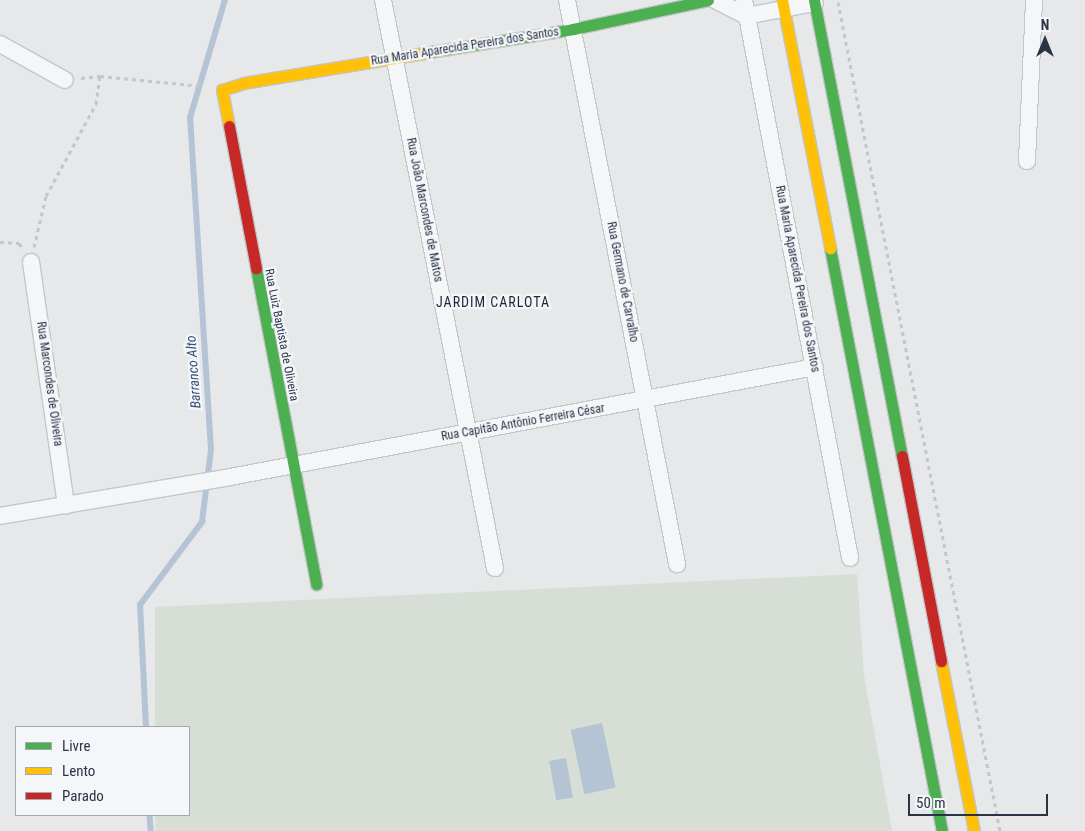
<!DOCTYPE html>
<meta charset="utf-8">
<style>
body{margin:0}
#map{position:relative;width:1085px;height:831px;overflow:hidden;background:#e6e8ea;font-family:"Roboto Condensed",sans-serif}
div>[style]{position:absolute}
.green>*{inset:0;background:#d6ded6}
.water>*{inset:0;background:#b4c4d5;transform-origin:0 0}
.stream>*{height:5.5px;margin:-2.75px;padding:0 2.75px;transform-origin:2.75px;border-radius:2.75px;background:#b4c4d5}
.path>*{height:3px;margin-top:-1.5px;transform-origin:0;background:repeating-linear-gradient(90deg,#c5c6ca 0 4px,transparent 0 8px)}
.roads{filter:drop-shadow(1px 0 #c4c6c8) drop-shadow(-1px 0 #c4c6c8) drop-shadow(0 1px #c4c6c8) drop-shadow(0 -1px #c4c6c8)}
.street>*{height:16px;margin:-8px;padding:0 8px;transform-origin:8px;border-radius:8px;background:#f5f6f7}
.fast>*{height:11px;margin:-5.5px;padding:0 5.5px;transform-origin:5.5px;border-radius:5.5px;background:#4caf50}
.slow>*{height:11px;margin:-5.5px;padding:0 5.5px;transform-origin:5.5px;border-radius:5.5px;background:#ffc107}
.jam>*{height:11px;margin:-5.5px;padding:0 5.5px;transform-origin:5.5px;border-radius:5.5px;background:#c62828}
span{translate:-50% -50%;white-space:nowrap;text-align:center;line-height:1.15;-webkit-text-stroke:4.5px #f4f6f9;paint-order:stroke}
.street-label{font-size:12px;color:#2b3445}
.neighbourhood-label{font-size:14px;color:#1d2536;letter-spacing:1px}
.water-label{font-size:14px;color:#34527a;font-style:italic}
.legend{position:absolute;left:15px;top:726px;width:175px;height:90px;box-sizing:border-box;background:#f4f6f9;border:1px solid #a4a8b1;margin:0;padding:6px 9px;list-style:none;font-size:15px;color:#2b3445}
.legend li{display:flex;align-items:center;gap:10px;height:25px}
.legend b{width:25px;border:1px solid #a4a8b1}
.north{position:absolute;left:1020px;top:15px;width:50px;height:50px;-webkit-text-stroke:4px #f4f6f9;paint-order:stroke;rotate:0deg;font-size:14px;font-weight:700;line-height:20px;text-align:center;color:#2b3445}
.north::after{content:'';display:block;margin:auto;width:18px;height:22px;background:#2b3445;clip-path:polygon(50% 0,100% 100%,50% 72%,0 100%)}
.scale{position:absolute;left:908px;top:794px;width:140px;height:22px;box-sizing:border-box;border:2px solid #2b3445;border-top:0;padding-left:6px;font-size:15px;line-height:18px;white-space:nowrap;color:#2b3445;-webkit-text-stroke:4px #f4f6f9;paint-order:stroke}
</style>
<div id="map">
<div class="green">
<i style="clip-path:polygon(857px 574px,864px 675px,892px 831px,156px 831px,155px 815px,189px 815px,189px 727px,155px 727px,155px 607px)"></i>
</div>
<div class="water">
<i style="left:602px;top:723px;width:66px;height:32px;rotate:78deg"></i>
<i style="left:566px;top:758px;width:40px;height:17px;rotate:80deg"></i>
</div>
<div class="stream">
<i style="left:146px;top:727px;width:122px;rotate:-92.8deg"></i>
<i style="left:140px;top:605px;width:104px;rotate:-53.2deg"></i>
<i style="left:202px;top:522px;width:73px;rotate:-82.9deg"></i>
<i style="left:211px;top:450px;width:333px;rotate:-93.6deg"></i>
<i style="left:190px;top:118px;width:123px;rotate:-73.5deg"></i>
<i style="left:150px;top:815px;width:16px;rotate:86deg"></i>
</div>
<div class="path">
<i style="left:838px;top:2px;width:845px;rotate:78.94deg"></i>
<i style="left:81px;top:78px;width:19px;rotate:-6deg"></i>
<i style="left:100px;top:76px;width:102px;rotate:5.6deg"></i>
<i style="left:0;top:242px;width:19px;rotate:3deg"></i>
<i style="left:19px;top:243px;width:6px;rotate:59deg"></i>
<i style="left:34px;top:247px;width:52px;rotate:-76.8deg"></i>
<i style="left:46px;top:196px;width:105px;rotate:-61.5deg"></i>
<i style="left:96px;top:104px;width:28px;rotate:-82deg"></i>
</div>
<div class="roads">
<div class="street">
<i style="left:383px;top:0;width:579px;rotate:78.85deg"></i>
<i style="left:567px;top:0;width:575px;rotate:78.96deg"></i>
<i style="left:715px;top:0;width:35px;rotate:27deg"></i>
<i style="left:746px;top:16px;width:70px;rotate:-10.7deg"></i>
<i style="left:744px;top:0;width:568px;rotate:79.24deg"></i>
<i style="left:0;top:44px;width:74px;rotate:29deg"></i>
<i style="left:1027px;top:161px;width:161px;rotate:-87.5deg"></i>
<i style="left:31px;top:262px;width:246px;rotate:81.8deg"></i>
<i style="left:0;top:516px;width:233px;rotate:-9.6deg"></i>
<i style="left:230px;top:477px;width:595px;rotate:-10.65deg"></i>
</div>
<div class="fast">
<i style="left:814px;top:0;width:464px;rotate:79.1deg"></i>
<i style="left:430px;top:52px;width:145px;rotate:-9.1deg"></i>
<i style="left:573px;top:29px;width:138px;rotate:-12.1deg"></i>
<i style="left:830px;top:248px;width:594px;rotate:79.13deg"></i>
<i style="left:256px;top:268px;width:322px;rotate:79.2deg"></i>
</div>
<div class="slow">
<i style="left:782px;top:0;width:253px;rotate:79deg"></i>
<i style="left:229px;top:126px;width:37px;rotate:-101deg"></i>
<i style="left:222px;top:90px;width:22px;rotate:-18deg"></i>
<i style="left:243px;top:83px;width:190px;rotate:-9.4deg"></i>
<i style="left:941px;top:661px;width:173px;rotate:79deg"></i>
</div>
<div class="jam">
<i style="left:229px;top:126px;width:145px;rotate:79.2deg"></i>
<i style="left:902px;top:456px;width:209px;rotate:79.2deg"></i>
</div>
</div>
<div class="street-label">
<span style="left:465px;top:47px;rotate:-9deg">Rua Maria Aparecida Pereira dos Santos</span>
<span style="left:424px;top:210px;rotate:79deg">Rua João Marcondes de Matos</span>
<span style="left:797px;top:279px;rotate:79deg">Rua Maria Aparecida Pereira dos Santos</span>
<span style="left:622px;top:282px;rotate:79deg">Rua Germano de Carvalho</span>
<span style="left:281px;top:335px;rotate:79deg">Rua Luiz Baptista de Oliveira</span>
<span style="left:49px;top:384px;rotate:82deg">Rua Marcondes de Oliveira</span>
<span style="left:523px;top:423px;rotate:-10deg">Rua Capitão Antônio Ferreira César</span>
</div>
<div class="neighbourhood-label">
<span style="left:493px;top:302px">JARDIM CARLOTA</span>
</div>
<div class="water-label">
<span style="left:193px;top:372px;rotate:-94deg">Barranco Alto</span>
</div>
<ul class="legend">
<li><b style="height:6px;background:#4caf50"></b>Livre</li>
<li><b style="height:6px;background:#ffc107"></b>Lento</li>
<li><b style="height:6px;background:#c62828"></b>Parado</li>
</ul>
<div class="north">N</div>
<div class="scale">50 m</div>
</div>
